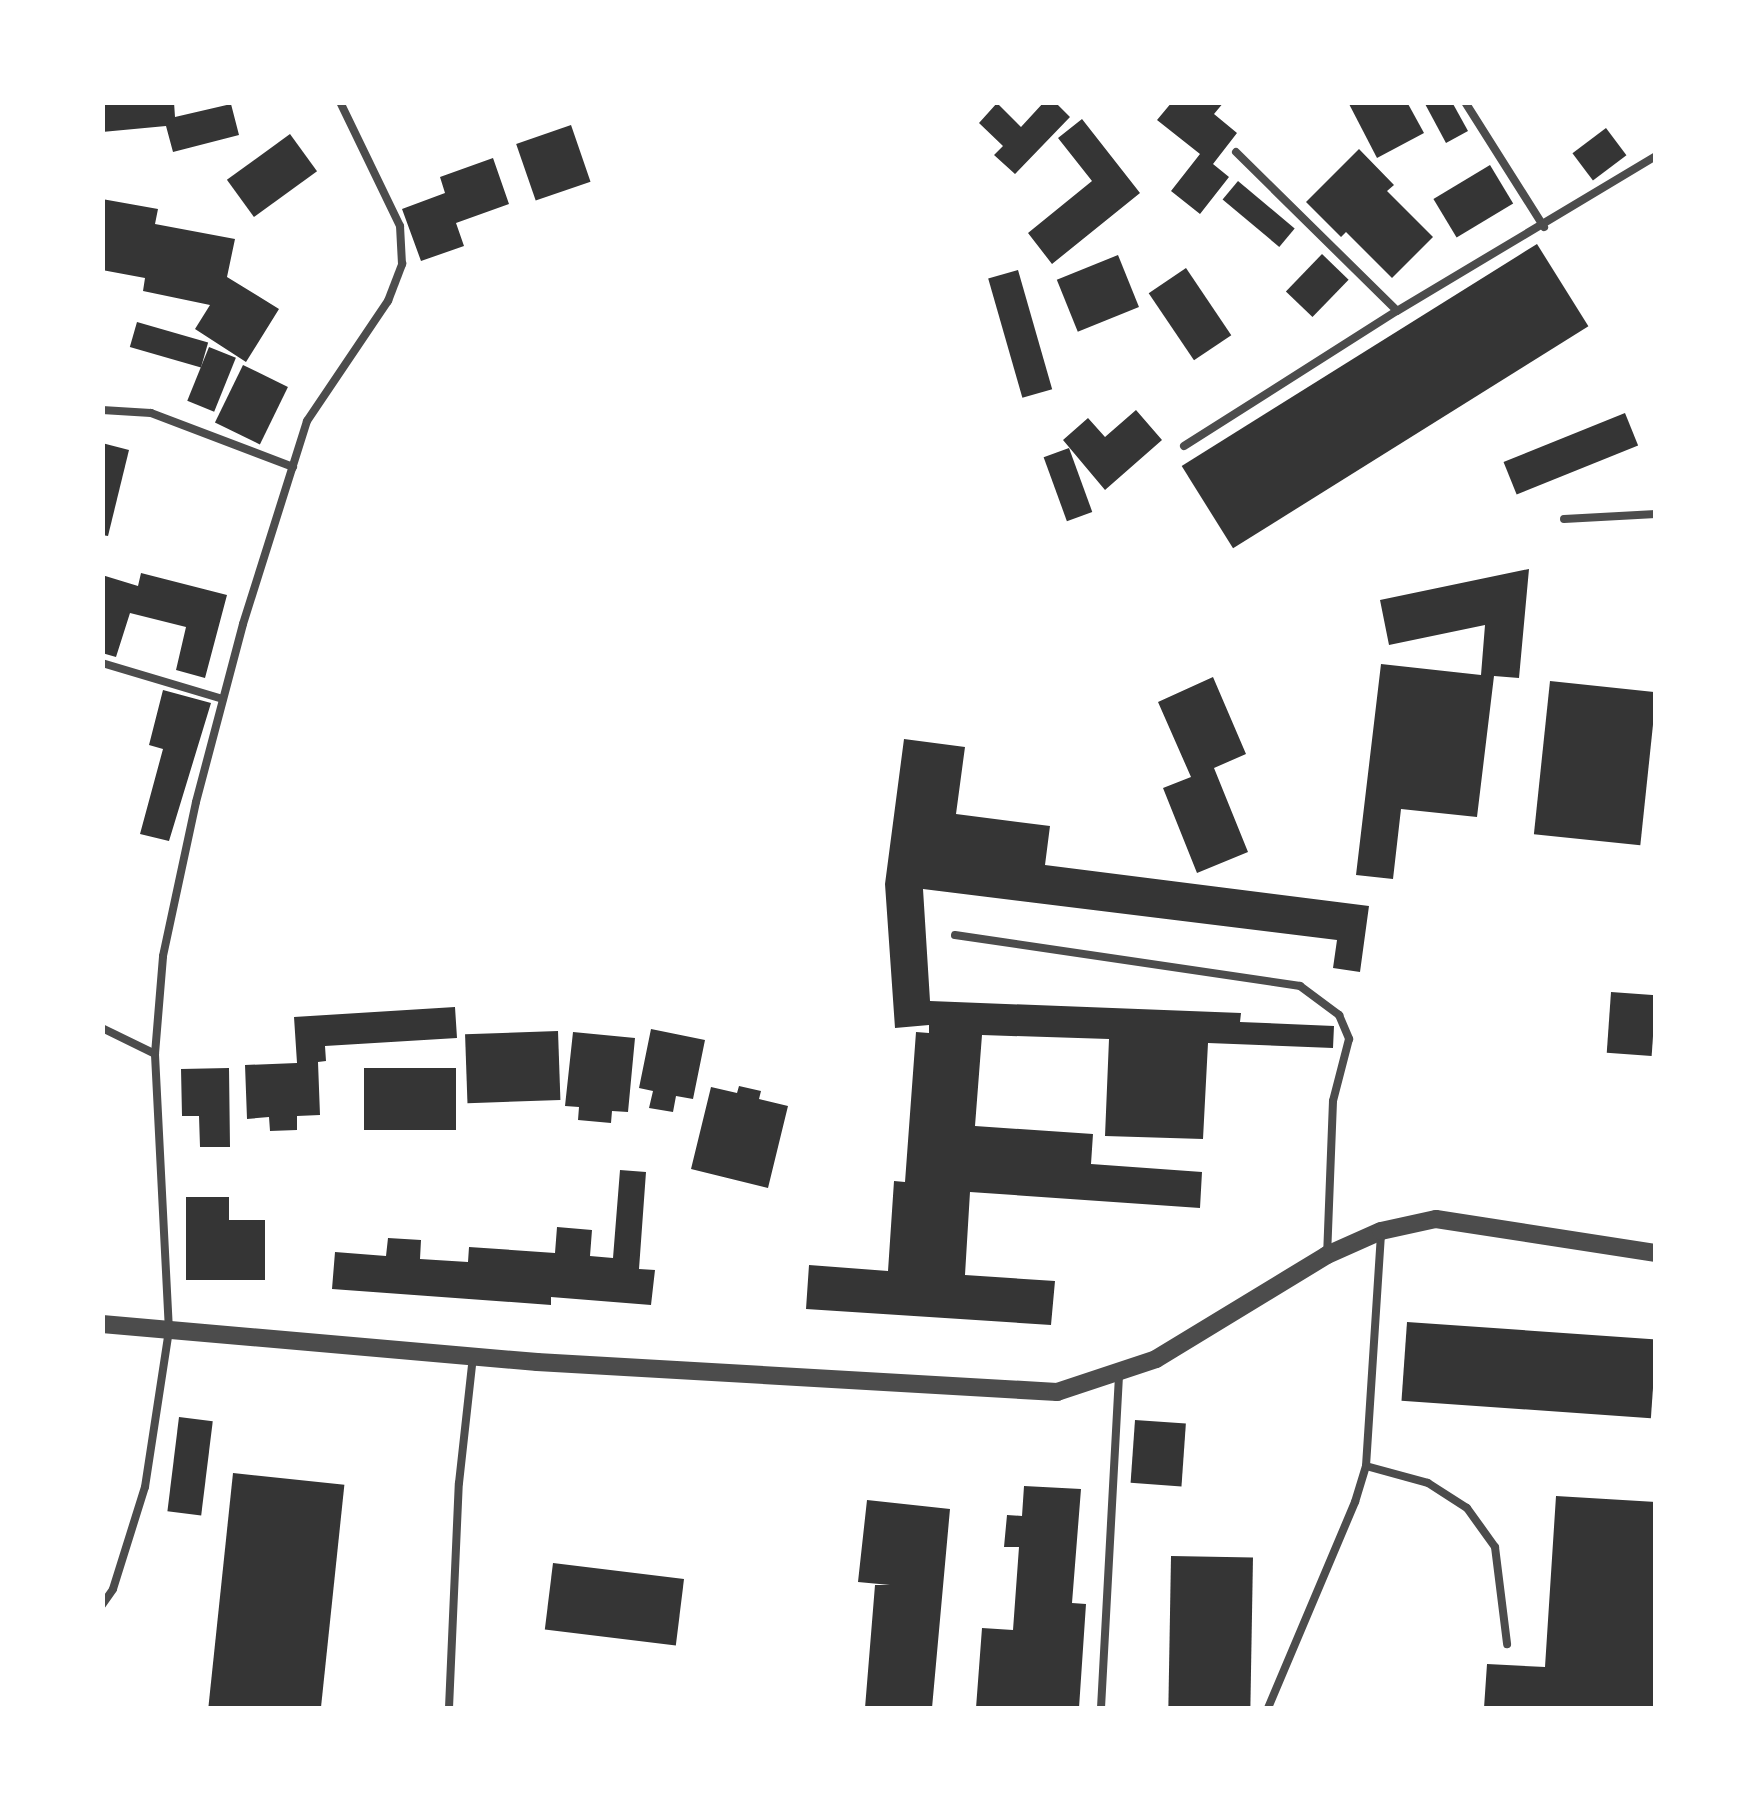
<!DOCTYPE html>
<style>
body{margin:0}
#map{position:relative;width:1758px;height:1811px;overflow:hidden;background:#fff;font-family:Raleway,sans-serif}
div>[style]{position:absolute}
.building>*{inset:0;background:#353535;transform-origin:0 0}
.service>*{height:8px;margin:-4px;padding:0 4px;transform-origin:4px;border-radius:4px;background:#4c4c4c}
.tertiary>*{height:18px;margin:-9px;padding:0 9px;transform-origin:9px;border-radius:9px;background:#4c4c4c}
span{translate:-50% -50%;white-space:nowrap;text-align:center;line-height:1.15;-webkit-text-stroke:9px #fff;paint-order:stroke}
.frame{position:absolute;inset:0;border:105px solid #fff;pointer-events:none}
</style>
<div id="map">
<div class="building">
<i style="clip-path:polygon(174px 102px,175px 117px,231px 104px,239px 135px,173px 152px,166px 126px,102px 132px,102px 104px)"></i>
<i style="clip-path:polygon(1044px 102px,1055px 102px,1070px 117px,1015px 174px,994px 155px,1003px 146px,979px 123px,997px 103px,1021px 127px)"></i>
<i style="clip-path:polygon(1172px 102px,1224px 102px,1214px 114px,1237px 133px,1213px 164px,1229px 177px,1200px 214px,1171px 191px,1200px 154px,1157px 120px)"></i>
<i style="clip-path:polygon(1348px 102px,1407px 102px,1424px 133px,1377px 158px)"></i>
<i style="clip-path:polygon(1424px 102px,1452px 102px,1468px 131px,1446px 143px)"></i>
<i style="clip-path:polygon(1082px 119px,1140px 193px,1052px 264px,1028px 233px,1092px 181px,1058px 138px)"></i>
<i style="left:571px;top:125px;width:60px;height:58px;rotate:71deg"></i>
<i style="left:1606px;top:128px;width:34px;height:42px;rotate:53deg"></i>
<i style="left:290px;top:134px;width:46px;height:78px;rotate:54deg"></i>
<i style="clip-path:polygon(1359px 149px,1394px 185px,1387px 191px,1433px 237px,1392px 278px,1346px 232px,1341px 237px,1306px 202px)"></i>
<i style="clip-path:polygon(493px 158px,509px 204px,456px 223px,464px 246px,421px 261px,402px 209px,445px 193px,440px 177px)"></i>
<i style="left:1490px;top:165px;width:45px;height:66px;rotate:59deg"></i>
<i style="left:1238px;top:181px;width:74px;height:24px;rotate:40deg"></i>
<i style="clip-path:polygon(102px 199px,158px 209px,155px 224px,235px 239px,227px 277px,279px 309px,246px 362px,195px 329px,210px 305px,143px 291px,145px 278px,102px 270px)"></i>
<i style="left:1537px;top:244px;width:97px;height:419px;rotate:58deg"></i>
<i style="left:1322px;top:254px;width:37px;height:52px;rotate:44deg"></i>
<i style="left:1118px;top:255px;width:56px;height:66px;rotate:68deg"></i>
<i style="left:1186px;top:268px;width:81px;height:45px;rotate:56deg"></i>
<i style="left:1018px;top:270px;width:124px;height:31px;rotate:74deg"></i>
<i style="left:137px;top:322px;width:74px;height:26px;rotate:16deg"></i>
<i style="left:209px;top:347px;width:29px;height:58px;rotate:22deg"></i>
<i style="left:243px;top:365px;width:50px;height:64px;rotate:26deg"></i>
<i style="clip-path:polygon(1136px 410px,1162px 440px,1105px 490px,1063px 440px,1088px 418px,1105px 437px)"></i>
<i style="left:1625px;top:413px;width:35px;height:131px;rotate:68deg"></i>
<i style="clip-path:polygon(102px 443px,129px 450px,108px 536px,102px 535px)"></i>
<i style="left:1069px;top:448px;width:68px;height:27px;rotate:70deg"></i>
<i style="clip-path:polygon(1529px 569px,1519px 678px,1494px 676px,1477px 817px,1401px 809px,1393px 879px,1356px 875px,1381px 664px,1481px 675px,1485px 625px,1389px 645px,1380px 600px)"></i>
<i style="clip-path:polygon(141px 573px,227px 595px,205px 678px,176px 670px,186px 627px,130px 613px,116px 657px,102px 653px,102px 575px,138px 586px)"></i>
<i style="clip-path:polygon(1213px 677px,1246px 754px,1214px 768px,1248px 852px,1197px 873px,1163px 788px,1191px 777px,1158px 702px)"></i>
<i style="left:1550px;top:681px;width:107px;height:154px;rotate:6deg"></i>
<i style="clip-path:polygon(163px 690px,211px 703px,169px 841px,140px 834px,163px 749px,149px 745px)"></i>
<i style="clip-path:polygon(904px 739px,965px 747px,956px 814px,1050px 826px,1045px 865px,1369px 906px,1360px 972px,1333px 968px,1337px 940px,923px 889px,930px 1001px,1241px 1013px,1240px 1022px,1334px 1026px,1333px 1048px,1208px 1043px,1203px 1139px,1105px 1136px,1109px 1039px,982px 1035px,975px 1126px,1093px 1134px,1091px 1164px,1202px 1172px,1200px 1208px,970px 1192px,965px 1275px,1055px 1281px,1051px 1325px,806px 1309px,809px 1265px,888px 1271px,894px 1181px,905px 1182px,916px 1032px,929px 1033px,929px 1025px,895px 1028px,885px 884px)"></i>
<i style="left:1611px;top:992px;width:45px;height:61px;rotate:4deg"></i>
<i style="clip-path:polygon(455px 1007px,457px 1038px,325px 1046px,326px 1061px,318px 1062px,320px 1115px,297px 1116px,297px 1130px,270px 1131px,269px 1117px,247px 1119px,245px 1065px,297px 1063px,294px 1017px)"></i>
<i style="clip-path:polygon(651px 1029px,705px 1040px,693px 1099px,676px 1096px,673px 1112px,649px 1108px,653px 1091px,639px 1088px)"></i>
<i style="left:558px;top:1031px;width:69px;height:93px;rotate:88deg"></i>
<i style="clip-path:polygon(573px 1032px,635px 1038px,628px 1112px,612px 1111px,611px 1123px,578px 1120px,579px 1107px,565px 1106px)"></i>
<i style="clip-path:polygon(229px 1068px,230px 1147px,200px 1147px,199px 1116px,182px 1116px,181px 1069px)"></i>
<i style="left:456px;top:1068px;width:62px;height:92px;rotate:90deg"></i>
<i style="clip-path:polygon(739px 1086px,761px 1091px,759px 1099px,788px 1106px,768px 1188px,691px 1169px,711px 1087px,737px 1093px)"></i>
<i style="clip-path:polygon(620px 1170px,646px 1172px,639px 1269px,655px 1270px,651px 1305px,551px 1297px,551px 1305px,332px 1289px,335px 1252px,386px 1256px,388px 1238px,421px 1240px,420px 1259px,468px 1262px,469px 1247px,555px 1253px,557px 1227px,592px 1230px,590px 1256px,613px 1258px)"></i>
<i style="clip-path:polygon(186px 1197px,229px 1197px,229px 1220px,265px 1220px,265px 1280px,186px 1280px)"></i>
<i style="left:1407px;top:1322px;width:250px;height:79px;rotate:4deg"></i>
<i style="left:179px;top:1417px;width:34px;height:95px;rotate:7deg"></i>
<i style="left:1135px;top:1420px;width:51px;height:63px;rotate:4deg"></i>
<i style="left:233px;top:1473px;width:112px;height:236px;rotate:6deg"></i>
<i style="clip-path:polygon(1024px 1486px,1081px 1489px,1072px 1603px,1086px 1604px,1079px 1708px,976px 1708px,982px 1628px,1013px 1630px,1019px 1547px,1004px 1547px,1007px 1515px,1022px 1516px)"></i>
<i style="clip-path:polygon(1556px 1496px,1656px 1502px,1656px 1708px,1484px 1708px,1487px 1664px,1545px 1667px)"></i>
<i style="clip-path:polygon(867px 1500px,950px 1509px,932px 1708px,865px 1708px,875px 1585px,890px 1585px,858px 1582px)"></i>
<i style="left:1171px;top:1556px;width:82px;height:152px;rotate:1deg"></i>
<i style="left:553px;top:1563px;width:132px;height:67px;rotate:7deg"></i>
</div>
<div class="service">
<i style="left:1465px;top:102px;width:148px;rotate:57.7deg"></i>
<i style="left:1236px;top:152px;width:226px;rotate:44.6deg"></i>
<i style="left:102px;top:410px;width:49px;rotate:3.5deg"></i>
<i style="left:151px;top:413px;width:152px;rotate:20.8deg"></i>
<i style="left:1184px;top:446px;width:252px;rotate:-32.4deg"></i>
<i style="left:1397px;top:311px;width:302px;rotate:-30.9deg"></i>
<i style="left:1564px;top:519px;width:92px;rotate:-3.1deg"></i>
<i style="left:102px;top:663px;width:126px;rotate:16.6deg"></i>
<i style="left:955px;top:935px;width:349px;rotate:8.4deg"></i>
<i style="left:1300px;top:986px;width:49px;rotate:36.6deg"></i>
<i style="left:1339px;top:1015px;width:26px;rotate:67deg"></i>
<i style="left:1349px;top:1039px;width:64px;rotate:104.5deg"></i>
<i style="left:1333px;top:1101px;width:154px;rotate:92.2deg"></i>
<i style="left:102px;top:1028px;width:59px;rotate:26.1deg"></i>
<i style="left:1366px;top:1466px;width:64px;rotate:15.3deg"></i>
<i style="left:1428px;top:1483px;width:46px;rotate:32.7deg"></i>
<i style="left:1467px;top:1508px;width:48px;rotate:54.3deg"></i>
<i style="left:1495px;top:1547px;width:98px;rotate:82.9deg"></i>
<i style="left:102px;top:1605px;width:19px;rotate:-55deg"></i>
<i style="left:113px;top:1589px;width:107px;rotate:-72.6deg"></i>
<i style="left:145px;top:1487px;width:158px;rotate:-81.3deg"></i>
<i style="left:169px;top:1331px;width:277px;rotate:-92.9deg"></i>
<i style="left:155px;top:1054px;width:98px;rotate:-85.3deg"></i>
<i style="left:163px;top:956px;width:157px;rotate:-77.9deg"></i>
<i style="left:196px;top:802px;width:184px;rotate:-75.2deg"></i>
<i style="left:243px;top:624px;width:213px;rotate:-72.5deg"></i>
<i style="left:307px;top:421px;width:145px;rotate:-56deg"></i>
<i style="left:388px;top:301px;width:40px;rotate:-69deg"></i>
<i style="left:402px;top:264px;width:38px;rotate:-93deg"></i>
<i style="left:400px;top:226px;width:138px;rotate:-115.8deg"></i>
<i style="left:449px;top:1708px;width:225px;rotate:-87.5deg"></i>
<i style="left:459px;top:1483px;width:127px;rotate:-83.7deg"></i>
<i style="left:1101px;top:1708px;width:337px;rotate:-86.9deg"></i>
<i style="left:1268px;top:1708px;width:224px;rotate:-67.1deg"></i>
<i style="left:1355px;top:1502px;width:38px;rotate:-73deg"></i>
<i style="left:1366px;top:1466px;width:235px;rotate:-86.3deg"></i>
</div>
<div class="tertiary">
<i style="left:102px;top:1324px;width:437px;rotate:5deg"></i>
<i style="left:537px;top:1362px;width:521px;rotate:3.3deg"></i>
<i style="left:1057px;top:1392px;width:104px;rotate:-18.4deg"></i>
<i style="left:1156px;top:1359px;width:200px;rotate:-31.3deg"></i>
<i style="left:1327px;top:1255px;width:59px;rotate:-24deg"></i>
<i style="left:1381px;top:1231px;width:56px;rotate:-12.3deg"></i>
<i style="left:1436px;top:1219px;width:223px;rotate:8.8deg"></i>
</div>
<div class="frame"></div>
</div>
